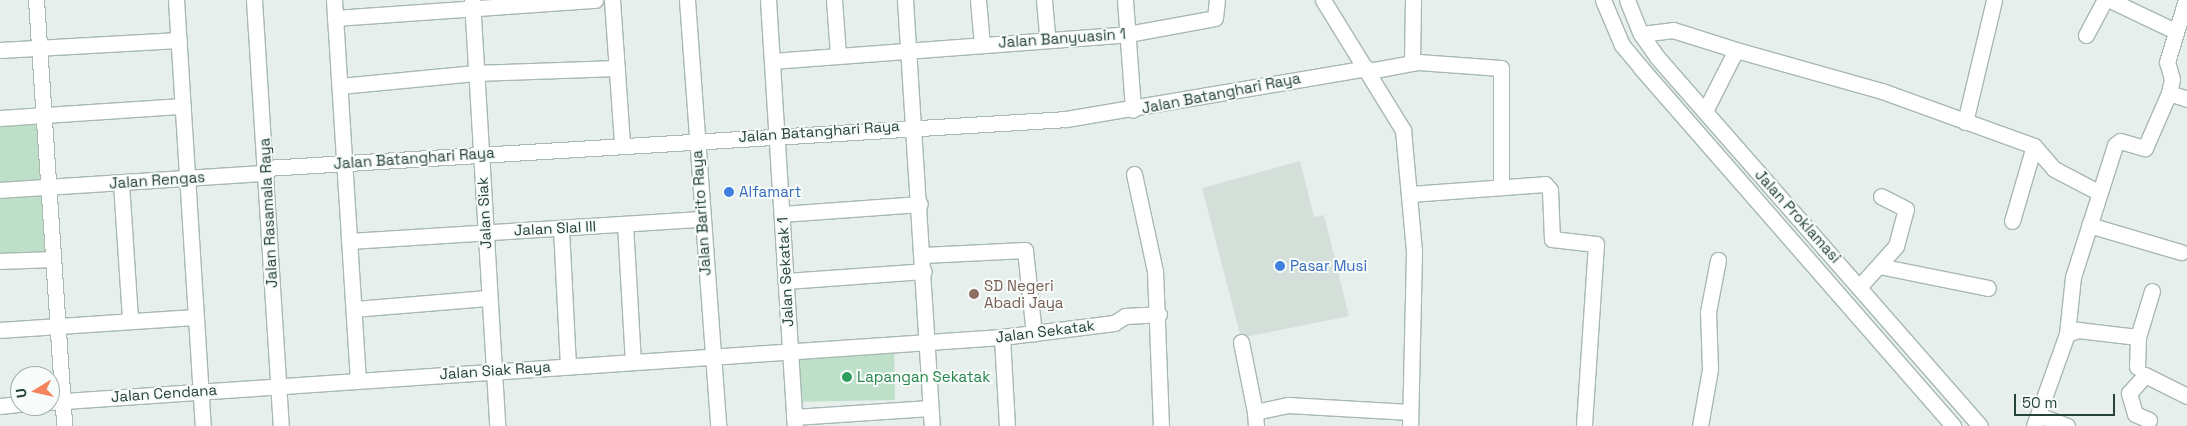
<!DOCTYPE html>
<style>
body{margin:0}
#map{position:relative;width:2187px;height:426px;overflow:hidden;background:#e6efeb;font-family:"Space Grotesk",sans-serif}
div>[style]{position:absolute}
.built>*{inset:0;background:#d4dfda}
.green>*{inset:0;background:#bfe0c8;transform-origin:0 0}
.roads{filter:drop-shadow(1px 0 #a8b8b2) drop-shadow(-1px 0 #a8b8b2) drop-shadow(0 1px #a8b8b2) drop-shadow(0 -1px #a8b8b2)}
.minor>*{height:15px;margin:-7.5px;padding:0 7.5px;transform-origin:7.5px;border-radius:7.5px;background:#fff}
.dots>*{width:14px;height:14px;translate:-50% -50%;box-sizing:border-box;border:2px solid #f7fbf9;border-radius:50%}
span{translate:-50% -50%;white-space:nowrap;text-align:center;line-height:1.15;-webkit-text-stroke:4px #f7fbf9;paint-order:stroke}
.street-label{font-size:15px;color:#24423a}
.shop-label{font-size:15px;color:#366cbe}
.left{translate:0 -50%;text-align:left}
.education-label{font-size:15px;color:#785e54}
.leisure-label{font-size:15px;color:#27864d}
.north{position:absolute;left:10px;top:366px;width:50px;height:50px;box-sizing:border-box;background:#f7fbf9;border:1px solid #a3b1ad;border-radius:50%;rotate:261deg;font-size:14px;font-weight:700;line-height:20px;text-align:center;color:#24423a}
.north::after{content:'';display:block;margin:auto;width:18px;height:22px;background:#f4845f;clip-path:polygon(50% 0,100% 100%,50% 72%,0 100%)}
.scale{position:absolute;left:2014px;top:394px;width:101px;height:22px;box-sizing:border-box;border:2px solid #24423a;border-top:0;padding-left:6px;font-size:15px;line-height:18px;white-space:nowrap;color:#24423a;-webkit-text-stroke:4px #f7fbf9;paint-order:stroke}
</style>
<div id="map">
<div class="built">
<i style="clip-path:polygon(1300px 161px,1314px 217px,1324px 215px,1349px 316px,1241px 338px,1202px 188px)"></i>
</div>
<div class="green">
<i style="clip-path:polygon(43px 115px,53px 259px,0 262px,0 118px)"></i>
<i style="left:894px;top:344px;width:56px;height:98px;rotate:89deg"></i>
</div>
<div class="roads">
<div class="minor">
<i style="left:36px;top:0;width:427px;rotate:86.2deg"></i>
<i style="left:176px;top:0;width:427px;rotate:86.4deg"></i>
<i style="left:254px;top:0;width:427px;rotate:86.4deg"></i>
<i style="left:334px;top:0;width:381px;rotate:86.4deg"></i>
<i style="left:472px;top:0;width:427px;rotate:86.6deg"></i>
<i style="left:612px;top:0;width:144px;rotate:86deg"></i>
<i style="left:687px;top:0;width:427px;rotate:85.8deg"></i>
<i style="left:768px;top:0;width:427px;rotate:86.4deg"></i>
<i style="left:834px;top:0;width:55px;rotate:85.8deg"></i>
<i style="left:905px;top:0;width:427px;rotate:86.4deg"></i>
<i style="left:978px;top:0;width:45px;rotate:84.9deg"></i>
<i style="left:1044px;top:0;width:38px;rotate:85deg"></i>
<i style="left:1125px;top:0;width:110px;rotate:85.8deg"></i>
<i style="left:1323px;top:0;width:153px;rotate:58.4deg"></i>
<i style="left:1403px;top:130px;width:122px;rotate:84.8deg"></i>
<i style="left:1414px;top:252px;width:174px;rotate:91.3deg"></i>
<i style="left:1603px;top:0;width:49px;rotate:67.1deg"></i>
<i style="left:1622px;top:45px;width:30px;rotate:50deg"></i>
<i style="left:1641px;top:68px;width:475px;rotate:48.9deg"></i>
<i style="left:1627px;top:0;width:37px;rotate:68deg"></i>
<i style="left:1641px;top:34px;width:28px;rotate:55deg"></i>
<i style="left:1657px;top:57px;width:490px;rotate:48.8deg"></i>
<i style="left:2110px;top:0;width:72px;rotate:25.5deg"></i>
<i style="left:335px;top:18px;width:261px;rotate:-4deg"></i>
<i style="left:1641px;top:34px;width:32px;rotate:-7deg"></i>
<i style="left:1673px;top:30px;width:66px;rotate:17.6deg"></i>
<i style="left:2086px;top:35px;width:40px;rotate:-62deg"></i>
<i style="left:0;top:50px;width:179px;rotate:-3.2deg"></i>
<i style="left:772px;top:61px;width:357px;rotate:-4.3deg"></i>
<i style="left:1128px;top:34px;width:88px;rotate:-10.4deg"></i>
<i style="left:1215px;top:18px;width:18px;rotate:-84deg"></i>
<i style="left:1412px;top:63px;width:63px;rotate:-89.1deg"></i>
<i style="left:1369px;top:71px;width:50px;rotate:-10.4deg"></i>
<i style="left:1418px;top:62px;width:83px;rotate:4.1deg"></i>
<i style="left:1501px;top:68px;width:117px;rotate:90deg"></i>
<i style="left:340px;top:86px;width:136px;rotate:-5.5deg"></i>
<i style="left:475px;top:73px;width:142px;rotate:-2deg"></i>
<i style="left:2169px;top:93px;width:19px;rotate:18deg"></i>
<i style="left:1705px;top:111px;width:68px;rotate:-63.1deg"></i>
<i style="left:1736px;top:50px;width:152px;rotate:15.7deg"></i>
<i style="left:1882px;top:91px;width:162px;rotate:19.9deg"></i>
<i style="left:2034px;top:146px;width:30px;rotate:49deg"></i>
<i style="left:2054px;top:169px;width:50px;rotate:27.6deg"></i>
<i style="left:0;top:118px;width:183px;rotate:-3.8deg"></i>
<i style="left:1965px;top:122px;width:125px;rotate:-76.6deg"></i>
<i style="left:266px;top:168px;width:801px;rotate:-3.5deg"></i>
<i style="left:1066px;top:119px;width:305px;rotate:-9.6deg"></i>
<i style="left:1134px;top:174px;width:99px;rotate:77.8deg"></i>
<i style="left:1155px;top:271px;width:155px;rotate:87.8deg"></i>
<i style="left:121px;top:183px;width:137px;rotate:86.2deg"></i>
<i style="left:0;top:190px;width:267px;rotate:-3.7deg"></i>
<i style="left:1410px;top:194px;width:135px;rotate:-4.2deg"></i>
<i style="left:1545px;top:184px;width:8px;rotate:50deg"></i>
<i style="left:1550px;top:190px;width:49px;rotate:87.7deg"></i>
<i style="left:1552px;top:239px;width:44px;rotate:6.5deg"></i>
<i style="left:1596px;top:244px;width:182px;rotate:93.8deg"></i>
<i style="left:782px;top:214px;width:138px;rotate:-4.1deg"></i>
<i style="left:2012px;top:221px;width:78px;rotate:-73.7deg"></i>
<i style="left:625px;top:224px;width:137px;rotate:86.7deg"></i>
<i style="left:2089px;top:225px;width:96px;rotate:16.4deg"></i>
<i style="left:561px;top:228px;width:138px;rotate:87.1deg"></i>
<i style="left:349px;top:241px;width:353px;rotate:-3.6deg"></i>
<i style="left:923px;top:255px;width:102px;rotate:-2.8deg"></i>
<i style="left:1025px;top:250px;width:84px;rotate:83.9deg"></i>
<i style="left:0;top:261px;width:53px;rotate:-2.2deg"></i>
<i style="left:1879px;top:266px;width:111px;rotate:11.4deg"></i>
<i style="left:786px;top:281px;width:138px;rotate:-4.1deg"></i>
<i style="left:1860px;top:286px;width:54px;rotate:-48deg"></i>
<i style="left:1896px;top:246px;width:38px;rotate:-75deg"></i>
<i style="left:1906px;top:209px;width:28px;rotate:-153deg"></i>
<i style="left:354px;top:309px;width:135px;rotate:-4.7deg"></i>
<i style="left:0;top:330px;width:195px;rotate:-3.8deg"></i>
<i style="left:2067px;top:334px;width:57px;rotate:-84deg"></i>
<i style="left:2073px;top:277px;width:139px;rotate:-72.3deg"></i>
<i style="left:2115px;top:145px;width:6px;rotate:-39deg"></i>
<i style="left:2120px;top:141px;width:26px;rotate:16deg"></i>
<i style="left:2145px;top:148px;width:60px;rotate:-66.4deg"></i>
<i style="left:2169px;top:93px;width:14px;rotate:-78deg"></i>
<i style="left:2172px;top:79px;width:18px;rotate:-106deg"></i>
<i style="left:2167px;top:62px;width:65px;rotate:-73deg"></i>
<i style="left:1002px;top:337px;width:89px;rotate:86.8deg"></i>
<i style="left:1241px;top:342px;width:71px;rotate:78.7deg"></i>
<i style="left:2137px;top:367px;width:30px;rotate:-88deg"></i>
<i style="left:50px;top:402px;width:954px;rotate:-3.91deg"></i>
<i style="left:1002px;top:337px;width:113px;rotate:-7.1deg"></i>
<i style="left:1114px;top:323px;width:13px;rotate:-32deg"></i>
<i style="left:1125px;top:316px;width:34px;rotate:-3deg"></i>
<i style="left:0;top:406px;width:20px;rotate:-6deg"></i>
<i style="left:2041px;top:416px;width:28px;rotate:21deg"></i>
<i style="left:794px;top:417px;width:136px;rotate:-3.8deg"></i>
<i style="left:2149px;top:420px;width:15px;rotate:-157deg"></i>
<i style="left:2135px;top:414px;width:22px;rotate:-106deg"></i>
<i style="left:2129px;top:393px;width:24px;rotate:-48deg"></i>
<i style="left:2145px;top:375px;width:47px;rotate:26.6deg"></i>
<i style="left:1256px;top:426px;width:14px;rotate:-94deg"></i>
<i style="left:1255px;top:412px;width:34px;rotate:-12deg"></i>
<i style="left:1288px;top:405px;width:122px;rotate:3.3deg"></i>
<i style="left:1700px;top:426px;width:58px;rotate:-80deg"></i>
<i style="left:1710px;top:369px;width:57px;rotate:-92deg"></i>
<i style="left:1708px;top:312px;width:53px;rotate:-79.1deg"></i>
<i style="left:2034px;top:426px;width:98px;rotate:-70.3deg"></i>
<i style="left:2067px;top:334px;width:12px;rotate:-20deg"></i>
<i style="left:2078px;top:330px;width:60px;rotate:6.7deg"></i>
<i style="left:2138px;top:337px;width:48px;rotate:-73.1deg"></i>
</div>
</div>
<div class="dots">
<i style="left:729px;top:192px;background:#3f7fe0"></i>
<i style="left:1280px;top:266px;background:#3f7fe0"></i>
<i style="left:974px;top:294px;background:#8d6e63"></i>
<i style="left:847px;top:377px;background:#2e9e5b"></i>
</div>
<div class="street-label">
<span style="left:1062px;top:38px;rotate:-4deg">Jalan Banyuasin 1</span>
<span style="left:1221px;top:93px;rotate:-11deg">Jalan Batanghari Raya</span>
<span style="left:819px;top:131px;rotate:-4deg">Jalan Batanghari Raya</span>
<span style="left:414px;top:158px;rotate:-4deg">Jalan Batanghari Raya</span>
<span style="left:157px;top:180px;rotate:-4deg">Jalan Rengas</span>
<span style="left:268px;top:213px;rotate:-93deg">Jalan Rasamala Raya</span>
<span style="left:484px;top:213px;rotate:-93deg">Jalan Siak</span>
<span style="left:701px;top:213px;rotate:-94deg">Jalan Barito Raya</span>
<span style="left:1798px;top:216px;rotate:48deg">Jalan Proklamasi</span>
<span style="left:555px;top:228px;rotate:-3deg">Jalan Slal III</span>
<span style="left:785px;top:272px;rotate:-93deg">Jalan Sekatak 1</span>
<span style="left:1045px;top:331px;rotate:-7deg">Jalan Sekatak</span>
<span style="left:495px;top:370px;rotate:-4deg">Jalan Siak Raya</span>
<span style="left:164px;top:393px;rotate:-4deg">Jalan Cendana</span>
</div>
<div class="shop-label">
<span class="left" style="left:739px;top:192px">Alfamart</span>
<span class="left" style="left:1290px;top:266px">Pasar Musi</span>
</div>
<div class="education-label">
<span class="left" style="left:984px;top:294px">SD Negeri<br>Abadi Jaya</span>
</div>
<div class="leisure-label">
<span class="left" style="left:857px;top:377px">Lapangan Sekatak</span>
</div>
<div class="north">U</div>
<div class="scale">50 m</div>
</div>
